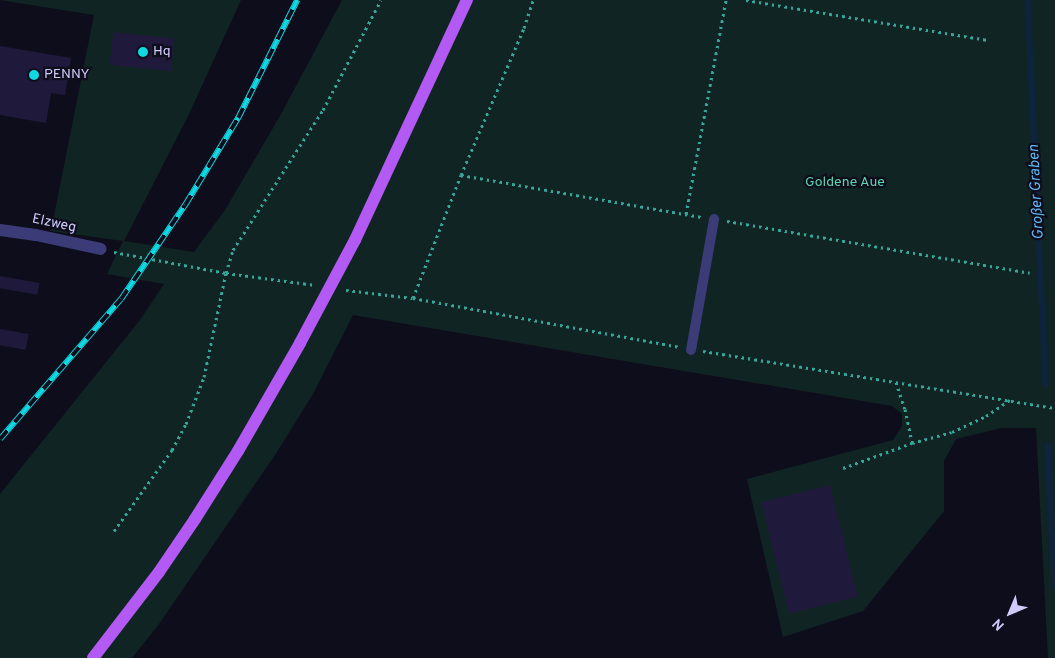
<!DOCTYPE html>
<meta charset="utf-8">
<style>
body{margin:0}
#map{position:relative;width:1055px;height:658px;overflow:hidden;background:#0e0d1c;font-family:Overpass,sans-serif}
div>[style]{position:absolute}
.green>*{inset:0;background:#102523}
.stream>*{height:5.5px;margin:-2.75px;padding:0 2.75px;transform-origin:2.75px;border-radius:2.75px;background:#0e233e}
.building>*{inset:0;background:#1f1a3b;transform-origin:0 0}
.path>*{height:3px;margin-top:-1.5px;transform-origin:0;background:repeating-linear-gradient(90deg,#35a699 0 2.5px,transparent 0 6.5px)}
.service>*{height:10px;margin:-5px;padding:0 5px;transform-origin:5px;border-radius:5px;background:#3b3b78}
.minor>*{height:12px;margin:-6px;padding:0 6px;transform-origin:6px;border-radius:6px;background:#3b3b78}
.primary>*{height:12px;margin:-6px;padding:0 6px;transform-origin:6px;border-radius:6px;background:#b359f4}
.rail>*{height:5.5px;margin-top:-2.75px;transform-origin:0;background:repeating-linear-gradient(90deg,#0e0d1c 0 11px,#0fd8e3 0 22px);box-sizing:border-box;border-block:1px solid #0fd8e3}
.primary-bridge>*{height:12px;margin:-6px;padding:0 6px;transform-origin:6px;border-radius:6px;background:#b359f4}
.dots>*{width:14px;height:14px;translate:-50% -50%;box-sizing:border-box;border:2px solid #0e0d1c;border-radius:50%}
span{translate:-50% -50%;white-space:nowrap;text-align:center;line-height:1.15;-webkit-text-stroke:4.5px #0e0d1c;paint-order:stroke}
.poi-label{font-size:14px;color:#cecbfb}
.left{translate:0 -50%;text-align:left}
.park-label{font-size:14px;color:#5dd5b1}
.street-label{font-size:14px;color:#cecbfb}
.water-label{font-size:15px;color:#60b7f4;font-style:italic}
.north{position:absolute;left:985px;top:588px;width:50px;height:50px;-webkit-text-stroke:4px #0e0d1c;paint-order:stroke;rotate:225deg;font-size:14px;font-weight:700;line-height:20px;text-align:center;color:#cecbfb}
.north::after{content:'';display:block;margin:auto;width:18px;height:22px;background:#cecbfb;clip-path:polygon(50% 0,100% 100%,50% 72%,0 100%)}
</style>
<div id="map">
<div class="green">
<i style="clip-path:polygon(0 0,241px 0,189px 114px,124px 241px,194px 252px,225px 210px,280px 116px,342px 0,1055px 0,1055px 658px,1048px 658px,1036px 428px,1001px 428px,956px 439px,944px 461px,944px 511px,863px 611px,783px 637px,747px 479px,893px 440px,902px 426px,902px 414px,892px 406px,353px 315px,314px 392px,277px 452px,159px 624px,132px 658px,0 658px,0 494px,140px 320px,164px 284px,107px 274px,123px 241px,51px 231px,94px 15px)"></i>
</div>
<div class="stream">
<i style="left:1028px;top:0;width:384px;rotate:87.3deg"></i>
<i style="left:1048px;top:445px;width:140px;rotate:87.1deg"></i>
</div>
<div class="building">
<i style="left:113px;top:32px;width:62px;height:33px;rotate:6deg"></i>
<i style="clip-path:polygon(0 46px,71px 58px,65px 95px,51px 93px,46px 123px,0 115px)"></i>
<i style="left:0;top:276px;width:40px;height:12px;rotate:10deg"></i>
<i style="left:0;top:329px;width:29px;height:16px;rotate:10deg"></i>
<i style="left:830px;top:485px;width:115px;height:71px;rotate:76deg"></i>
</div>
<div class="path">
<i style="left:746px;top:0;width:245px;rotate:9.4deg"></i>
<i style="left:461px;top:175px;width:244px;rotate:9.9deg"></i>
<i style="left:686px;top:214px;width:218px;rotate:-79.4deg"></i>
<i style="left:727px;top:221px;width:307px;rotate:9.7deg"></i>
<i style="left:114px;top:252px;width:114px;rotate:10.6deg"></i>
<i style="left:226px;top:273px;width:90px;rotate:7.7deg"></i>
<i style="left:346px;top:290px;width:67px;rotate:6.8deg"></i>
<i style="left:413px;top:298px;width:270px;rotate:10.4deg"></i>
<i style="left:413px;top:298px;width:132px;rotate:-68.7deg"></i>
<i style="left:461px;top:175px;width:160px;rotate:-66.8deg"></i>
<i style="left:524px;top:28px;width:29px;rotate:-72deg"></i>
<i style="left:703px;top:351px;width:357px;rotate:9.2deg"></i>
<i style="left:896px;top:382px;width:28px;rotate:72deg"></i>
<i style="left:905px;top:409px;width:35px;rotate:78deg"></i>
<i style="left:843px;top:468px;width:73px;rotate:-19.9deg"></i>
<i style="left:912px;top:443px;width:41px;rotate:-15.4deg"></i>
<i style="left:952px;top:432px;width:38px;rotate:-25deg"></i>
<i style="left:986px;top:416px;width:29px;rotate:-34deg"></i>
<i style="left:114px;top:531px;width:100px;rotate:-54.4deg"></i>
<i style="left:172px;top:450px;width:30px;rotate:-62deg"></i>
<i style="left:186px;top:424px;width:50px;rotate:-69deg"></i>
<i style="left:204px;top:377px;width:106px;rotate:-78.1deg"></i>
<i style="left:226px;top:273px;width:24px;rotate:-73deg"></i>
<i style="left:233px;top:250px;width:166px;rotate:-57.3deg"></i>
<i style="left:323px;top:110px;width:124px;rotate:-62.2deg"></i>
</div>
<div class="service">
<i style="left:691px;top:350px;width:133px;rotate:-80deg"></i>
</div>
<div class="minor">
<i style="left:0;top:230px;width:36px;rotate:8deg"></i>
<i style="left:36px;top:235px;width:66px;rotate:12.2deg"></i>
</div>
<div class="primary">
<i style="left:355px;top:240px;width:265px;rotate:-65deg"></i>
<i style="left:93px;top:658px;width:108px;rotate:-52.5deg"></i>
<i style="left:159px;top:572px;width:64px;rotate:-55.8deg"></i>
<i style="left:195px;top:519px;width:80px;rotate:-57.7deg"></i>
<i style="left:238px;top:451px;width:125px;rotate:-60.1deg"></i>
</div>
<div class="rail">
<i style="left:0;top:439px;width:185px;rotate:-49.2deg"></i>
<i style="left:121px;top:299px;width:114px;rotate:-55.8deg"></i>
<i style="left:185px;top:205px;width:102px;rotate:-58.7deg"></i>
<i style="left:238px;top:118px;width:132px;rotate:-63.4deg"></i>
</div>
<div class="primary-bridge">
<i style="left:300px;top:343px;width:117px;rotate:-61.9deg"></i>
</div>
<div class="dots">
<i style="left:143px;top:52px;background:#0fd8e3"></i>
<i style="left:34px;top:75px;background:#0fd8e3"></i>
</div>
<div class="poi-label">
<span class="left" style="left:153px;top:52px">Hq</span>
<span class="left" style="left:44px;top:75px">PENNY</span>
</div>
<div class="park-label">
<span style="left:845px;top:183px">Goldene Aue</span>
</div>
<div class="street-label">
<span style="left:54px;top:224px;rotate:12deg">Elzweg</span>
</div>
<div class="water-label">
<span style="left:1037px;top:192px;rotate:-93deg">Großer Graben</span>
</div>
<div class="north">N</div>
</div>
